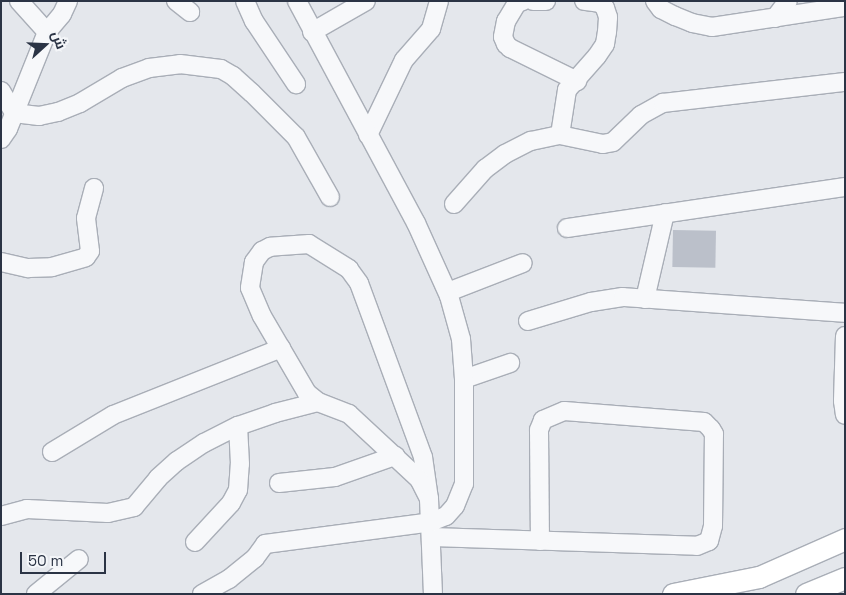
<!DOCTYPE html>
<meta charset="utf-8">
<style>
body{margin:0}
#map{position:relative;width:846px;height:595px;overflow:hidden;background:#e4e7ec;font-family:"Space Grotesk",Cairo,sans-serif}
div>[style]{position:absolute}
.building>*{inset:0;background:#bbc0ca;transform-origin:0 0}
.roads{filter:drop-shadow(1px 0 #a9aeb7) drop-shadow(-1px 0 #a9aeb7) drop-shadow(0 1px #a9aeb7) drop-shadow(0 -1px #a9aeb7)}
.minor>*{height:18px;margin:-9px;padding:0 9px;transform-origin:9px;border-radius:9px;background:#f7f8fa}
.major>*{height:21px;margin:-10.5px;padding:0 10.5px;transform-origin:10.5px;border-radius:10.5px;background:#fff}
span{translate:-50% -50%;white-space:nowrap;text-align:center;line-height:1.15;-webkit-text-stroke:4px #f4f6f9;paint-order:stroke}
.frame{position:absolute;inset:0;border:2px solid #2b3445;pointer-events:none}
.north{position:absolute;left:20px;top:20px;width:50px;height:50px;-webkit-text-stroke:4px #f4f6f9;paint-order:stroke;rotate:70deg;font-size:14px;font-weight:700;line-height:20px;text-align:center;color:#2b3445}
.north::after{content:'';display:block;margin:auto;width:18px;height:22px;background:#2b3445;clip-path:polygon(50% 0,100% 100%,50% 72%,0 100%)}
.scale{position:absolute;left:20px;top:552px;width:86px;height:22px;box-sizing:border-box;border:2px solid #2b3445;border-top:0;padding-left:6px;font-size:15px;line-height:18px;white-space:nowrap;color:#2b3445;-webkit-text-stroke:4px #f4f6f9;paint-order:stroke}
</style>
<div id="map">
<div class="building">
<i style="left:673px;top:230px;width:43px;height:37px;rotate:1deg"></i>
</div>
<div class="roads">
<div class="minor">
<i style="left:19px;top:1px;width:42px;rotate:47.9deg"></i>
<i style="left:176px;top:1px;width:18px;rotate:38deg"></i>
<i style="left:245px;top:1px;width:22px;rotate:66deg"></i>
<i style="left:254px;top:21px;width:76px;rotate:56.3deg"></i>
<i style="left:523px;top:1px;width:6px;rotate:162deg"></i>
<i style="left:517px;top:3px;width:21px;rotate:121deg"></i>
<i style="left:506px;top:21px;width:16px;rotate:101deg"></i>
<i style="left:503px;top:37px;width:8px;rotate:67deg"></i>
<i style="left:506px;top:44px;width:6px;rotate:45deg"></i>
<i style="left:510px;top:48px;width:75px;rotate:26.2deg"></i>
<i style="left:533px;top:1px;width:13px"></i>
<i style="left:655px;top:1px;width:10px;rotate:53deg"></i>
<i style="left:661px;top:9px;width:16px;rotate:27deg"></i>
<i style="left:675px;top:16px;width:18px;rotate:22deg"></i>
<i style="left:692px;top:23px;width:20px;rotate:11deg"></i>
<i style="left:712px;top:27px;width:134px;rotate:-8.6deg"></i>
<i style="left:775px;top:18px;width:21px;rotate:-53deg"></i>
<i style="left:312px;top:32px;width:62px;rotate:-29.9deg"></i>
<i style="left:1px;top:91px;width:26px;rotate:59deg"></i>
<i style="left:14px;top:113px;width:25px;rotate:7deg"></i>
<i style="left:39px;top:116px;width:19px;rotate:-12deg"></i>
<i style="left:58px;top:112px;width:24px;rotate:-22deg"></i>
<i style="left:80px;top:103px;width:49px;rotate:-30.8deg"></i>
<i style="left:122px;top:78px;width:29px;rotate:-20deg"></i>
<i style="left:149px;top:68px;width:31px;rotate:-7deg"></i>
<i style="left:180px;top:64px;width:41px;rotate:7deg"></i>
<i style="left:221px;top:69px;width:14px;rotate:30deg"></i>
<i style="left:233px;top:76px;width:25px;rotate:42deg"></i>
<i style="left:252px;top:93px;width:62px;rotate:45deg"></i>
<i style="left:296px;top:137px;width:69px;rotate:60.5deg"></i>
<i style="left:368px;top:135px;width:83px;rotate:-64.4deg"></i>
<i style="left:404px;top:60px;width:41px;rotate:-48.9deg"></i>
<i style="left:431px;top:29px;width:29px;rotate:-74deg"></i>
<i style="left:560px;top:135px;width:46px;rotate:-81.2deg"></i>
<i style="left:567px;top:90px;width:45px;rotate:-48.6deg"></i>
<i style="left:597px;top:56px;width:14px;rotate:-56deg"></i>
<i style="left:605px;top:44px;width:12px;rotate:-81deg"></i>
<i style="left:607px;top:32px;width:15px;rotate:-86deg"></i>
<i style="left:608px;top:17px;width:9px;rotate:-108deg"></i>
<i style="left:605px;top:8px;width:6px;rotate:-129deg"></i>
<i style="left:601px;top:3px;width:17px;rotate:-173deg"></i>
<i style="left:1px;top:139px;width:12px;rotate:-55deg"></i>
<i style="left:8px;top:129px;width:105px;rotate:-68.1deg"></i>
<i style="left:47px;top:32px;width:23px;rotate:-50deg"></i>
<i style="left:62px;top:14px;width:14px;rotate:-65deg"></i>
<i style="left:454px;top:204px;width:47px;rotate:-48.5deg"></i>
<i style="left:485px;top:169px;width:25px;rotate:-37deg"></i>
<i style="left:505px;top:154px;width:29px;rotate:-27deg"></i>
<i style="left:531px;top:141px;width:30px;rotate:-12deg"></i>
<i style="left:560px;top:135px;width:44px;rotate:11.8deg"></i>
<i style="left:603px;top:144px;width:10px;rotate:-11deg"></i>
<i style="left:613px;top:142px;width:39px;rotate:-44deg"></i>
<i style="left:641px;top:115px;width:25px;rotate:-29deg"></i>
<i style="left:663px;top:103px;width:183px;rotate:-6.6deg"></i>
<i style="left:567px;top:228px;width:281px;rotate:-8.4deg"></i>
<i style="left:1px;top:262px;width:28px;rotate:13deg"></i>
<i style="left:28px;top:268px;width:24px;rotate:-2deg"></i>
<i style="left:52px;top:267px;width:35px;rotate:-16deg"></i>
<i style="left:86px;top:257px;width:7px;rotate:-56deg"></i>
<i style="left:90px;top:251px;width:33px;rotate:-97deg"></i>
<i style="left:86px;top:218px;width:31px;rotate:-75deg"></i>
<i style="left:448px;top:292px;width:80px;rotate:-21.1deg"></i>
<i style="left:645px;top:299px;width:88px;rotate:-76.9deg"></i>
<i style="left:528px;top:321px;width:66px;rotate:-16.8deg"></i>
<i style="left:591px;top:302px;width:32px;rotate:-9deg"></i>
<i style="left:623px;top:297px;width:223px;rotate:4.1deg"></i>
<i style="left:845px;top:336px;width:65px;rotate:91.8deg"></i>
<i style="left:843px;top:401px;width:14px;rotate:82deg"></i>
<i style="left:464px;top:379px;width:49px;rotate:-19.2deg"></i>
<i style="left:52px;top:452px;width:71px;rotate:-31.2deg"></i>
<i style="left:113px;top:415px;width:181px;rotate:-21.7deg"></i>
<i style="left:279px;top:483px;width:56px;rotate:-6.1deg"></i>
<i style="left:335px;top:477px;width:64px;rotate:-19.3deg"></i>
<i style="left:429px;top:499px;width:42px;rotate:-98.1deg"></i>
<i style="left:423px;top:457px;width:185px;rotate:-110.2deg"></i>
<i style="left:359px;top:283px;width:17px;rotate:-126deg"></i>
<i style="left:349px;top:269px;width:47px;rotate:-148deg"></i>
<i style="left:309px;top:244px;width:39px;rotate:176deg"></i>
<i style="left:270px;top:247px;width:9px;rotate:153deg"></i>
<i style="left:262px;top:251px;width:14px;rotate:126deg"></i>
<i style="left:254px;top:262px;width:26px;rotate:99deg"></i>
<i style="left:250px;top:288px;width:30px;rotate:67deg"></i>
<i style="left:262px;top:316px;width:89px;rotate:59.7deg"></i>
<i style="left:307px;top:393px;width:14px;rotate:39deg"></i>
<i style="left:318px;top:402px;width:33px;rotate:21deg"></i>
<i style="left:349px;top:414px;width:96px;rotate:42.9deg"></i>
<i style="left:419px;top:479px;width:22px;rotate:63deg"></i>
<i style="left:429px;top:499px;width:95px;rotate:87.6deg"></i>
<i style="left:1px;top:516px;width:27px;rotate:-15deg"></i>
<i style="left:27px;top:509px;width:81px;rotate:2.8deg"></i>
<i style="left:108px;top:513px;width:27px;rotate:-13deg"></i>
<i style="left:134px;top:507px;width:38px;rotate:-50deg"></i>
<i style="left:158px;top:478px;width:25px;rotate:-42deg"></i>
<i style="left:177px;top:461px;width:32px;rotate:-34deg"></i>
<i style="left:204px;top:443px;width:38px;rotate:-27deg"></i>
<i style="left:238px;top:426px;width:39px;rotate:-19deg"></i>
<i style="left:275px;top:413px;width:44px;rotate:-14.3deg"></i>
<i style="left:432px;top:537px;width:265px;rotate:1.9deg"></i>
<i style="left:697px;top:546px;width:13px;rotate:-23deg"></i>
<i style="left:709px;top:541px;width:16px;rotate:-75deg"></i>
<i style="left:713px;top:526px;width:92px;rotate:-89.4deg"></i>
<i style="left:714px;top:434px;width:6px;rotate:-121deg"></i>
<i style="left:711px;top:429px;width:10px;rotate:-135deg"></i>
<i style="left:704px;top:422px;width:140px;rotate:-175.5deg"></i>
<i style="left:564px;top:411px;width:23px;rotate:157deg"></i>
<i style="left:543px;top:420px;width:11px;rotate:112deg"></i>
<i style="left:539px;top:430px;width:111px;rotate:89.5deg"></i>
<i style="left:195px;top:542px;width:53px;rotate:-47.3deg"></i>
<i style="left:231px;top:503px;width:15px;rotate:-62deg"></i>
<i style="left:238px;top:490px;width:26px;rotate:-86deg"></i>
<i style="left:240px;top:464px;width:38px;rotate:-93deg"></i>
<i style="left:36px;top:594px;width:55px;rotate:-39.1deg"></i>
<i style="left:202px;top:594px;width:31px;rotate:-29deg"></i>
<i style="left:229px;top:579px;width:33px;rotate:-39deg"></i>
<i style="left:255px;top:558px;width:17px;rotate:-54deg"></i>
<i style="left:265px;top:544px;width:167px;rotate:-7.5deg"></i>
<i style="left:431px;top:522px;width:16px;rotate:-22deg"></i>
<i style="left:446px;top:516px;width:13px;rotate:-48deg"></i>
<i style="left:455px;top:506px;width:24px;rotate:-68deg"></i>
<i style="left:464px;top:484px;width:105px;rotate:-90deg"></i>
<i style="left:464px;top:379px;width:40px;rotate:-94.3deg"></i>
<i style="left:461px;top:339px;width:45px;rotate:-105.6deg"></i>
<i style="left:449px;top:296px;width:80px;rotate:-114.3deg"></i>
<i style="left:416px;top:223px;width:252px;rotate:-118.2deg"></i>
</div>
<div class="major">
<i style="left:673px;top:594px;width:88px;rotate:-11.2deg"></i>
<i style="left:759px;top:577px;width:94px;rotate:-23.8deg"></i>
<i style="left:806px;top:594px;width:42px;rotate:-22.3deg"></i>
</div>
</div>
<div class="frame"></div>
<div class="north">ش</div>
<div class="scale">50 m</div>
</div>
